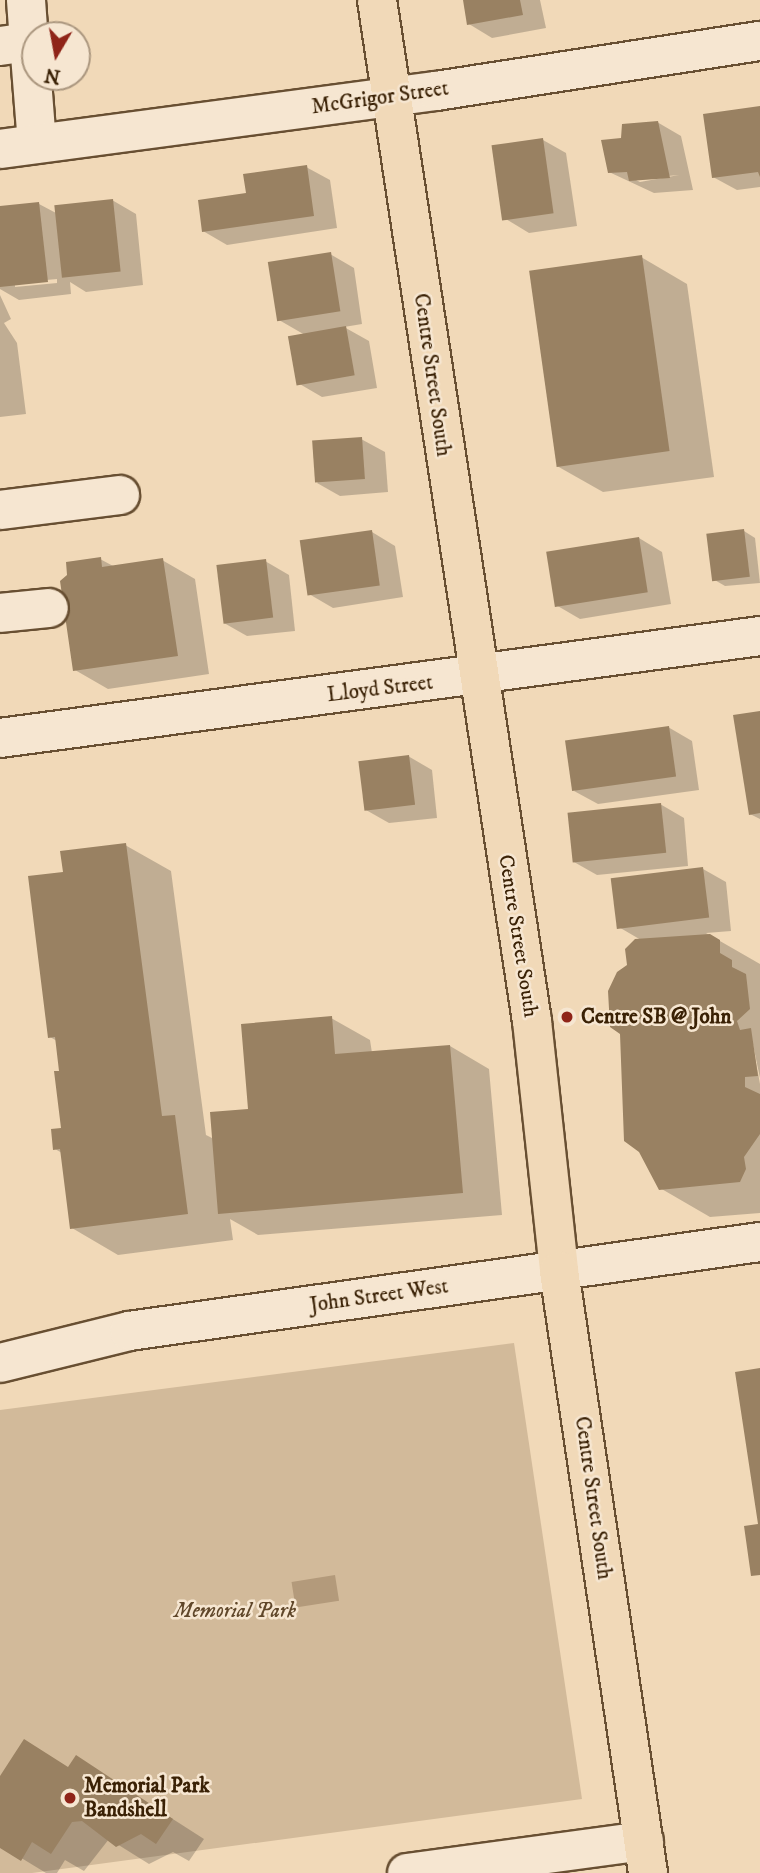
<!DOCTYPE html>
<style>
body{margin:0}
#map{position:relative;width:760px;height:1873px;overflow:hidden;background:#f1d9b8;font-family:"IM FELL DW Pica",serif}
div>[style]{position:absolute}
.green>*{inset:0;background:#d2ba9a}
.water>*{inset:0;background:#b39a7b;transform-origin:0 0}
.shadow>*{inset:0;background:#0003}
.building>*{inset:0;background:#998162;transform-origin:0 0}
.roads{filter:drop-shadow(2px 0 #684f32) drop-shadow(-2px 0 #684f32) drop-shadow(0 2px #684f32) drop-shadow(0 -2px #684f32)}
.minor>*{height:38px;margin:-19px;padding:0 19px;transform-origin:19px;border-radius:19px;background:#f6e6d1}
.major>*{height:38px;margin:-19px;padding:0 19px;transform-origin:19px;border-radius:19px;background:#f1d9b8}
.dots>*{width:19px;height:19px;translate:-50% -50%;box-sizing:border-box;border:4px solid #f6e6d1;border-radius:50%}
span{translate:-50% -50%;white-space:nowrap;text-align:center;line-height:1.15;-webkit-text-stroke:5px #f6e6d1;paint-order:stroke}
.street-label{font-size:21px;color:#3a2105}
.poi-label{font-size:21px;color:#3a2105;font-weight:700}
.left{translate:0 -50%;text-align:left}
.park-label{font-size:21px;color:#60472a;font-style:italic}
.north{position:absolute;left:21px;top:21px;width:70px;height:70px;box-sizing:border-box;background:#f6e6d1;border:2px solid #ab977f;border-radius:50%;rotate:190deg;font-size:19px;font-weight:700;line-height:28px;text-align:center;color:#3a2105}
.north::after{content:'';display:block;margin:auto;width:24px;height:32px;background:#8f2418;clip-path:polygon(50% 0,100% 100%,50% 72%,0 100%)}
</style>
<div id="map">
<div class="green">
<i style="clip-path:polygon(514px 1343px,582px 1799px,32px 1873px,0 1873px,0 1410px)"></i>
</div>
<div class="water">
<i style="left:335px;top:1575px;width:26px;height:44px;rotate:81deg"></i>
</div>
<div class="shadow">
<i style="clip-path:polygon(465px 0,540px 0,546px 28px,492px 38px,469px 24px)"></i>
<i style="clip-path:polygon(760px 108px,760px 187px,737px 190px,713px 177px)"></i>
<i style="clip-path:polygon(evenodd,657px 122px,681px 136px,693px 190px,654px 193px,609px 172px,622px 139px,657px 122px,679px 175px,640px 182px,634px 179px,679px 175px)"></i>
<i style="clip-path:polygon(543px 140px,566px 153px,577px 226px,529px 233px,506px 219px)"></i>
<i style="clip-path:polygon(306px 167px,330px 180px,337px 228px,227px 245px,203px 231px,248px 194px)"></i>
<i style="clip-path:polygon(evenodd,112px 200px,136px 214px,143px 285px,86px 292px,70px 282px,71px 294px,19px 300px,0 289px,0 208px,39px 204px,56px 213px,112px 200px,57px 279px,57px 283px,15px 287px,15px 283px,57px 279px)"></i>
<i style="clip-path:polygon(330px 254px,354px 268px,362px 324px,344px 327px,369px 341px,377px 388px,322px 397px,298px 383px,305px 335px,279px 320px)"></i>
<i style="clip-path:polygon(641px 257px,687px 284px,714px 477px,603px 492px,557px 466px)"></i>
<i style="clip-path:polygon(0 295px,11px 319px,4px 323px,17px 343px,26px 414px,0 417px)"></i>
<i style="clip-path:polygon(361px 439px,385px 452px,388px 492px,340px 496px,317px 483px)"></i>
<i style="clip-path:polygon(744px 531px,755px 538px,760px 583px,725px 586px,713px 579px)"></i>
<i style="clip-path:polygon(372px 532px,395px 546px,403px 597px,333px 608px,309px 594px)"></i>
<i style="clip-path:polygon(639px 538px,662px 552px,671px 604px,580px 619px,556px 605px)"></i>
<i style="clip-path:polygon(100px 559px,115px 567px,162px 560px,195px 579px,209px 674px,108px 689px,75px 670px)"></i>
<i style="clip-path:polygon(265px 561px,289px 575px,295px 631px,247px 636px,224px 623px)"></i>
<i style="clip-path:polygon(760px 713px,760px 819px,750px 814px)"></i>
<i style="clip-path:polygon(668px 727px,692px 741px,699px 790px,598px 804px,574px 791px)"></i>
<i style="clip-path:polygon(408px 756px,432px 770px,437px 818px,389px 823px,366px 810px)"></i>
<i style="clip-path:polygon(660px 804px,684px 818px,688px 866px,597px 875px,574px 862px)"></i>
<i style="clip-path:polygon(125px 845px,171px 871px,206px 1135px,214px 1139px,250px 1110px,331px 1018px,370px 1040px,372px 1053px,450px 1046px,489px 1069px,502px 1215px,258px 1235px,230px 1219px,233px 1240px,118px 1255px,72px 1228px,62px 1153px,55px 1149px,63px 1129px,61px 1072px,57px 1041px,50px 1037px,65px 874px)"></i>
<i style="clip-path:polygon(703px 869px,726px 882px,731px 931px,706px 933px,760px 964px,760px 1078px,751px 1035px,760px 1084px,760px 1213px,710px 1217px,660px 1188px,628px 965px,641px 940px,617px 926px)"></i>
<i style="clip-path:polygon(76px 1757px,204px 1839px,189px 1861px,173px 1852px,149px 1864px,109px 1839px,84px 1871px,65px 1860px,57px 1873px,46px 1873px,0 1845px,0 1780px,70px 1768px)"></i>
</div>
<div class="building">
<i style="clip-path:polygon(463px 0,520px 0,523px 15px,467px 25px)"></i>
<i style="clip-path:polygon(760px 106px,760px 177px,758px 172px,712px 178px,703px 114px)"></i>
<i style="clip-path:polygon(658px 121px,670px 178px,629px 181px,627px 172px,608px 173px,601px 140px,621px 138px,622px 124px)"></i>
<i style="left:543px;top:138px;width:76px;height:52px;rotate:82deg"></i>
<i style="clip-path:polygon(307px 165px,314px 216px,202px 232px,198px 200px,246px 193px,243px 174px)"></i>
<i style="left:113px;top:199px;width:73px;height:59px;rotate:84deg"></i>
<i style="clip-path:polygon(39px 202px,48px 282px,0 287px,0 206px)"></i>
<i style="left:331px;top:252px;width:60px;height:64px;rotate:81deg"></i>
<i style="left:642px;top:255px;width:198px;height:114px;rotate:82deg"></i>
<i style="left:346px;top:326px;width:50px;height:59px;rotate:80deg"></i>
<i style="left:362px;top:437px;width:42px;height:50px;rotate:86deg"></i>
<i style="left:744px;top:529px;width:48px;height:38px;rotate:83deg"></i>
<i style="left:372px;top:530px;width:56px;height:73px;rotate:82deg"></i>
<i style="left:639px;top:537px;width:56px;height:94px;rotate:81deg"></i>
<i style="clip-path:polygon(101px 557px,102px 567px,163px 558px,178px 656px,73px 671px,60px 581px,67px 575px,66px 562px)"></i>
<i style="left:266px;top:559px;width:59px;height:50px;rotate:83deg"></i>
<i style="clip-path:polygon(760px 711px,760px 813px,749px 815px,733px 715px)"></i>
<i style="left:669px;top:726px;width:51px;height:105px;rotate:82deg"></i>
<i style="left:409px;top:755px;width:50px;height:51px;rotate:83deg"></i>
<i style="left:661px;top:803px;width:50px;height:94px;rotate:84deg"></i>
<i style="clip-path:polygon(126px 843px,162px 1116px,175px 1115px,188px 1214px,70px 1229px,60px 1149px,53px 1150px,51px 1129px,61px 1128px,54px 1071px,59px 1071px,55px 1037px,48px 1038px,28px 876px,63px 872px,60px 851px)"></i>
<i style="left:703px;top:867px;width:51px;height:93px;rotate:83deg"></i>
<i style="clip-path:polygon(710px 934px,720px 940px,720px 953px,732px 960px,732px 967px,746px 974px,750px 1009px,737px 1021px,740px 1030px,751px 1028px,758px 1076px,745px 1077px,745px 1087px,760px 1094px,760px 1134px,744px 1157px,746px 1169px,740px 1182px,659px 1190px,639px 1152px,624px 1141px,620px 1034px,610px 1027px,608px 991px,617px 972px,627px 965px,625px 949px,635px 939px)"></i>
<i style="clip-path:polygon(332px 1016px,335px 1054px,450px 1045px,463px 1193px,218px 1214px,210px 1112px,248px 1109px,241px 1024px)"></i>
<i style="clip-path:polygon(760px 1368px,760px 1575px,751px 1576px,744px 1526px,758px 1524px,735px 1372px)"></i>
<i style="clip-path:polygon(24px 1739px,68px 1767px,76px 1755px,173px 1819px,156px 1844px,141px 1834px,116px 1847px,82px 1821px,72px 1822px,51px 1854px,32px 1842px,21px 1861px,0 1848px,0 1776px)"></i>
</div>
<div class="roads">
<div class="minor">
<i style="left:29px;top:42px;width:102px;rotate:85.5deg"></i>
<i style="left:0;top:46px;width:29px;rotate:-8deg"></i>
<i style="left:29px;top:42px;width:42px;rotate:-94.1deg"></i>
<i style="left:0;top:149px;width:440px;rotate:-7.6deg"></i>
<i style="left:436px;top:91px;width:328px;rotate:-8.8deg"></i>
<i style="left:0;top:510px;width:121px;rotate:-7.1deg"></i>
<i style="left:0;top:613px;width:49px;rotate:-5.8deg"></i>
<i style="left:0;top:738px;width:767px;rotate:-7.64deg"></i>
<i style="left:0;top:1363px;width:133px;rotate:-13.9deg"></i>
<i style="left:129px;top:1331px;width:637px;rotate:-8.03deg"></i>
<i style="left:407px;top:1873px;width:239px;rotate:-7.7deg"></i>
</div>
<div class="major">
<i style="left:377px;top:0;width:1033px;rotate:81.37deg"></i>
<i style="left:532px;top:1021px;width:251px;rotate:83.8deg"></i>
<i style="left:559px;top:1271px;width:609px;rotate:81.59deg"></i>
</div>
</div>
<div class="dots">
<i style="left:567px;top:1017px;background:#8f2418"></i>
<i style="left:70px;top:1798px;background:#8f2418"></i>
</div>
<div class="street-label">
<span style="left:380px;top:98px;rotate:-8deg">McGrigor Street</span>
<span style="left:432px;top:375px;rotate:82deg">Centre Street South</span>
<span style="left:380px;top:689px;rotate:-7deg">Lloyd Street</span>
<span style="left:518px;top:936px;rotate:81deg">Centre Street South</span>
<span style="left:379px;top:1296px;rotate:-8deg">John Street West</span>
<span style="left:593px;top:1498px;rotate:82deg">Centre Street South</span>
</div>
<div class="poi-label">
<span class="left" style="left:581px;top:1017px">Centre SB @ John</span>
<span class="left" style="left:84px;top:1798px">Memorial Park<br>Bandshell</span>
</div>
<div class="park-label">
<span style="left:235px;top:1611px">Memorial Park</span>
</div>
<div class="north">N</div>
</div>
